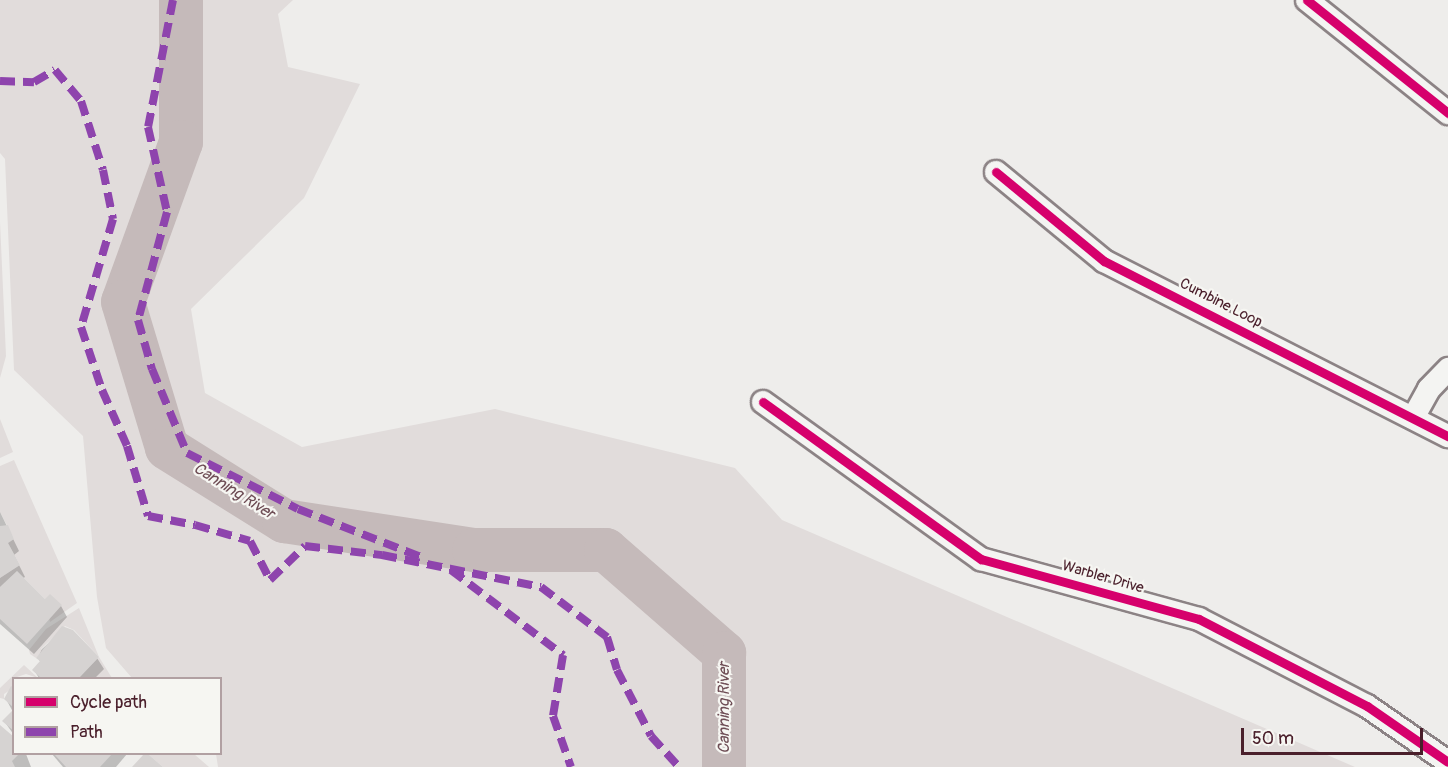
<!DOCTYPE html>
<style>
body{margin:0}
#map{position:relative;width:1448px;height:767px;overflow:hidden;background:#eeedeb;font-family:Pangolin,sans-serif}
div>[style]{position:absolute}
.green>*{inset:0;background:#e1dcdb}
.shadow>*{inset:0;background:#0003}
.river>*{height:44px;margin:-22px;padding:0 22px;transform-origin:22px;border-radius:22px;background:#c5baba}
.building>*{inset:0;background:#d6d3d2}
.roads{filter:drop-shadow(2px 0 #8c8385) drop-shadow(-2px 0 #8c8385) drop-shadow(0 2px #8c8385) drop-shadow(0 -2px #8c8385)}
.street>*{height:22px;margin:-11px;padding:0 11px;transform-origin:11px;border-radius:11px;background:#f4f4f2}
.quiet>*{height:8px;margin-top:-4px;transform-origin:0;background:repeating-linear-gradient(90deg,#8e44ad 0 15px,transparent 0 23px)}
.cycleway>*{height:9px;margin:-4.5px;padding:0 4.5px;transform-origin:4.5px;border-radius:4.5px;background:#d6006c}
span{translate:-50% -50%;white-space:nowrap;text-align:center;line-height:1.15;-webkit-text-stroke:4.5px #f6f6f2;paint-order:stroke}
.street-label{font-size:15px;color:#4a1f2b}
.water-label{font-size:16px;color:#6f4e56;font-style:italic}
.legend{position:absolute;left:12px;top:677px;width:210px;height:78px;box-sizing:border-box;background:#f6f6f2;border:2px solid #b1a0a2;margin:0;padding:8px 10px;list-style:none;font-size:18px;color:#4a1f2b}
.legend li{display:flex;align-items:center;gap:12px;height:30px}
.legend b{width:30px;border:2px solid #b1a0a2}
.scale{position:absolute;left:1241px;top:728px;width:182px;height:27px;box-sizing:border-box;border:3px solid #4a1f2b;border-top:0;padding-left:8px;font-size:18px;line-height:21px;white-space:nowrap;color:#4a1f2b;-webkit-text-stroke:4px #f6f6f2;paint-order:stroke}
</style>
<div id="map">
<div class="green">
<i style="clip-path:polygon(0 0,293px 0,278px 14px,288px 67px,360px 84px,304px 198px,191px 309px,205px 393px,302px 447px,495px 409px,735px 468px,782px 520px,1355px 767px,218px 767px,216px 754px,220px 754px,220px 678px,132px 678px,106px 648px,97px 597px,83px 436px,14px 370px,5px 159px,0 153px)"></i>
<i style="clip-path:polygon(0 222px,6px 356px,0 378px)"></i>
<i style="clip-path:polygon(0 419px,13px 452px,0 458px)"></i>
<i style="clip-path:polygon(14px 460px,77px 603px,50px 622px,45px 599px,17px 571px,0 587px,0 578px,20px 565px,8px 543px,14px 539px,0 512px,0 466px)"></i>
<i style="clip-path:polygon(79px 608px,99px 657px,74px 630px,65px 626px,41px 649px,43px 651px,36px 658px,30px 654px,29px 650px,46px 629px)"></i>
<i style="clip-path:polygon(99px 657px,112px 678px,79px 678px)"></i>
<i style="clip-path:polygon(24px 665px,38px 678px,26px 674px,14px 678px,13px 688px,4px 694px,4px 699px,0 698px,0 688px)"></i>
<i style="clip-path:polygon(148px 754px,194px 754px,209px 767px,163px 767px)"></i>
</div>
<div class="shadow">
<i style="clip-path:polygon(0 512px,19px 551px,14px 555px,25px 577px,20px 580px,45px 601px,61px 606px,67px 617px,34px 654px,0 624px)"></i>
<i style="clip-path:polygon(65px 628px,97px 658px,104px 669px,95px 678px,39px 678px,34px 670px,41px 663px,38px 658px,42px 649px)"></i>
<i style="clip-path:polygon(14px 686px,14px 735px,4px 721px,13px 712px,6px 699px)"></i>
<i style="clip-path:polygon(0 727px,14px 754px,26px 754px,31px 767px,0 767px)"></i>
<i style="clip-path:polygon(52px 754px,127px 754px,116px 767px,63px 767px)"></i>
</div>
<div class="river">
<i style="left:181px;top:0;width:142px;rotate:90deg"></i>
<i style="left:181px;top:142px;width:170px;rotate:109.9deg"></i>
<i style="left:123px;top:302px;width:152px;rotate:73.2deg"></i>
<i style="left:167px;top:448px;width:138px;rotate:32deg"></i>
<i style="left:284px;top:521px;width:192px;rotate:8.7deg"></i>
<i style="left:474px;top:550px;width:132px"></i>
<i style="left:606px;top:550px;width:157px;rotate:41.1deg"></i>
<i style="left:724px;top:653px;width:114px;rotate:90deg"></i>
</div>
<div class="building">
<i style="clip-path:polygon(8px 525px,14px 539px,8px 543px,20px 565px,0 578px,0 526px)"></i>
<i style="clip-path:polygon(17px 571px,45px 599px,50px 594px,62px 605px,27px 644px,0 619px,0 587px)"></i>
<i style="clip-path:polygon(62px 626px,73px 630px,99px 657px,79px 678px,41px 678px,32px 670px,40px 661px,36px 658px)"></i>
<i style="clip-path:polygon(11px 686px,14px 688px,14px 708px,4px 699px)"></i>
<i style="clip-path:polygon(14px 709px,14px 731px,2px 721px)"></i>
<i style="clip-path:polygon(0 725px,14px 737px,14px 754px,19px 754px,12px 761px,15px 767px,0 767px)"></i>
<i style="clip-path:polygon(54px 754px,112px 754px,100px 767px,66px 767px)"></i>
<i style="clip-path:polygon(144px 754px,148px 754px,163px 767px,132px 767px)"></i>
</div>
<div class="roads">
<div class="street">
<i style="left:1307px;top:0;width:181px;rotate:38.7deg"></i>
<i style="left:996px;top:172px;width:140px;rotate:39.5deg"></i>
<i style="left:1104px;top:261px;width:386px;rotate:27deg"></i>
<i style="left:763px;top:402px;width:269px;rotate:35.8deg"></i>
<i style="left:981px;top:559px;width:226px;rotate:15.4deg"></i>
<i style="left:1199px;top:619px;width:189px;rotate:27.4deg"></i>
<i style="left:1367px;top:706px;width:98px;rotate:34.7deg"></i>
<i style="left:1413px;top:418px;width:33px;rotate:-61deg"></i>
<i style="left:1429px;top:389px;width:28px;rotate:-46deg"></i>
</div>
</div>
<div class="quiet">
<i style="left:173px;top:0;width:129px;rotate:101.1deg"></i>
<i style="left:148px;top:127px;width:87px;rotate:77.4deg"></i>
<i style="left:167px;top:212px;width:112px;rotate:105deg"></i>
<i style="left:138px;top:320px;width:51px;rotate:74.1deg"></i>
<i style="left:152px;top:369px;width:91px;rotate:67.4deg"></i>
<i style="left:187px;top:453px;width:124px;rotate:26.8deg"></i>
<i style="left:298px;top:509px;width:132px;rotate:21.3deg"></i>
<i style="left:0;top:81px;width:34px;rotate:2deg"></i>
<i style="left:34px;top:82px;width:24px;rotate:-30deg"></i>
<i style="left:55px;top:70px;width:40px;rotate:50deg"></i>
<i style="left:81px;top:101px;width:72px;rotate:72.3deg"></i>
<i style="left:103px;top:170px;width:50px;rotate:78.5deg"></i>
<i style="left:113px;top:219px;width:113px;rotate:106.5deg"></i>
<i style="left:81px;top:327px;width:66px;rotate:71.6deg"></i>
<i style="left:102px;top:390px;width:61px;rotate:65.9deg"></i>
<i style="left:127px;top:446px;width:73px;rotate:73.3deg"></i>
<i style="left:148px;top:516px;width:48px;rotate:10.8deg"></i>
<i style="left:195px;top:525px;width:57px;rotate:16.2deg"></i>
<i style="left:250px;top:541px;width:44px;rotate:62.9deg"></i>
<i style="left:270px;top:580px;width:49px;rotate:-44.2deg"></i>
<i style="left:305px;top:546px;width:78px;rotate:6.7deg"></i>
<i style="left:382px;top:555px;width:162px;rotate:11.4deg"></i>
<i style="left:541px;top:587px;width:83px;rotate:37.1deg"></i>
<i style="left:607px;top:637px;width:34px;rotate:73deg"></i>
<i style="left:617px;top:670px;width:74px;rotate:62.7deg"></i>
<i style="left:651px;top:736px;width:42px;rotate:47.9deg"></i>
<i style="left:451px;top:570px;width:141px;rotate:37.2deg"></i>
<i style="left:563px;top:655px;width:62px;rotate:99.3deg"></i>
<i style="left:553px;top:716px;width:54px;rotate:70.6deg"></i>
</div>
<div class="cycleway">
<i style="left:1307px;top:0;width:181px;rotate:38.7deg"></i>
<i style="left:996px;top:172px;width:140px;rotate:39.5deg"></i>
<i style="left:1104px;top:261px;width:386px;rotate:27deg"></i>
<i style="left:763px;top:402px;width:269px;rotate:35.8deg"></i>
<i style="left:981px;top:559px;width:226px;rotate:15.4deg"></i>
<i style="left:1199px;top:619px;width:189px;rotate:27.4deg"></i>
<i style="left:1367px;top:706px;width:98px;rotate:34.7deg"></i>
</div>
<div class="street-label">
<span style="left:1221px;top:303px;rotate:27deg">Cumbine Loop</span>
<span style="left:1103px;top:577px;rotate:16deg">Warbler Drive</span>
</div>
<div class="water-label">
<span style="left:234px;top:491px;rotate:32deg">Canning River</span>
<span style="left:724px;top:708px;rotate:-90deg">Canning River</span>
</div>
<ul class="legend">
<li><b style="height:8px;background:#d6006c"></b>Cycle path</li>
<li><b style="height:8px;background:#8e44ad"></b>Path</li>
</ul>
<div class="scale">50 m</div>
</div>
